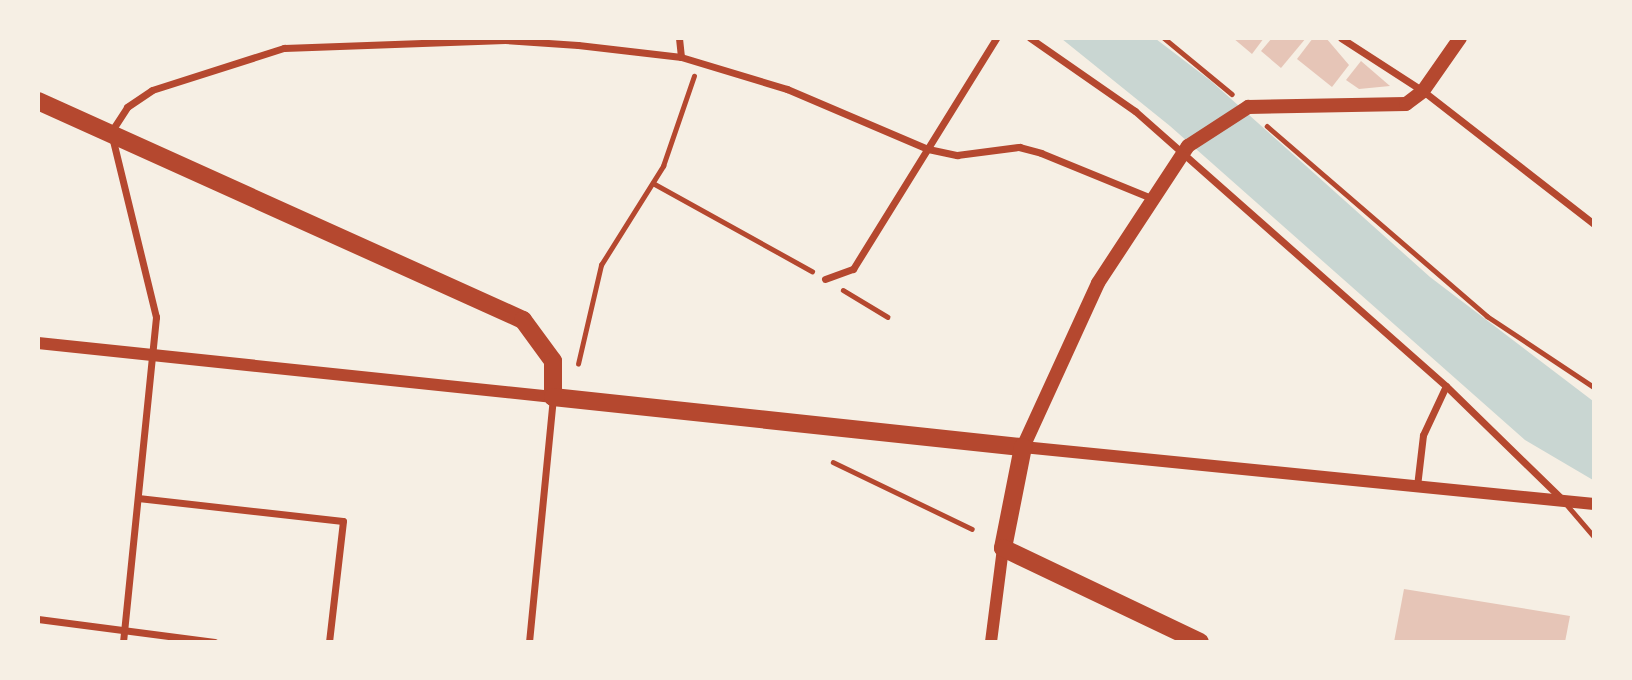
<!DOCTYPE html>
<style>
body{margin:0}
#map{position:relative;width:1632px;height:680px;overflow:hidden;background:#f6efe4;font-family:"Playfair Display",serif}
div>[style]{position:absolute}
.water>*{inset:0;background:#c9d6d2}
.building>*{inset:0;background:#e6c5b7}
.path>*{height:4.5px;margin:-2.25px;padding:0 2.25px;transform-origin:2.25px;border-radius:2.25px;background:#b5482f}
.service>*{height:5px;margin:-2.5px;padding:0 2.5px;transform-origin:2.5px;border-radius:2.5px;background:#b5482f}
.minor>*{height:7px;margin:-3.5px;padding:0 3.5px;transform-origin:3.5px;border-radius:3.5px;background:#b5482f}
.tertiary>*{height:12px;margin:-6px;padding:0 6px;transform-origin:6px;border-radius:6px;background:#b5482f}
.secondary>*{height:14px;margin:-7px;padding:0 7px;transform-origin:7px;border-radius:7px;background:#b5482f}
.primary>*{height:18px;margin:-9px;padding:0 9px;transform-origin:9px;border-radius:9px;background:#b5482f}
span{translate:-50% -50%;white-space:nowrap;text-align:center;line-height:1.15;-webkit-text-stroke:5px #f6efe4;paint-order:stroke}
.frame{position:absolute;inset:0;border:40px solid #f6efe4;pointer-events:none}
</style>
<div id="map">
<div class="water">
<i style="clip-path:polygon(1062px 39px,1156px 39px,1211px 81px,1430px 277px,1593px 401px,1593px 480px,1525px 440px,1170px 126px)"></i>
</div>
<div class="building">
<i style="clip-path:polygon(1233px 38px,1264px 38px,1252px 54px)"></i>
<i style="clip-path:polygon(1272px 38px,1306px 38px,1281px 68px,1261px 51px)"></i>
<i style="clip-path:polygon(1313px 38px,1326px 38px,1349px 65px,1332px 87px,1297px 59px)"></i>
<i style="clip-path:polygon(1361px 61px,1390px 86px,1359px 89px,1346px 80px)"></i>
<i style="clip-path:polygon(1404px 589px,1570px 616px,1565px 642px,1394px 642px)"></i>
</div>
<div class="path">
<i style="left:1164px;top:38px;width:88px;rotate:39.5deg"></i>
<i style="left:1267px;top:126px;width:291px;rotate:40.8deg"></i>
<i style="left:1487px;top:316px;width:128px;rotate:33.6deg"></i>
<i style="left:653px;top:183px;width:182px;rotate:29deg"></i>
<i style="left:843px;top:290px;width:52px;rotate:31deg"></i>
<i style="left:578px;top:364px;width:102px;rotate:-76.9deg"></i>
<i style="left:601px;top:265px;width:117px;rotate:-57.9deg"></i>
<i style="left:663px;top:166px;width:95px;rotate:-71deg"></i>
<i style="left:833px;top:462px;width:154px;rotate:25.7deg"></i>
</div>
<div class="service">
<i style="left:1565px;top:503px;width:45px;rotate:49.5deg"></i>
</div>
<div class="minor">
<i style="left:679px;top:38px;width:19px;rotate:84deg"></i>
<i style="left:1030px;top:38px;width:128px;rotate:34.8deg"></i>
<i style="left:1135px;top:111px;width:415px;rotate:41.5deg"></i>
<i style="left:1446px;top:386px;width:163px;rotate:44.3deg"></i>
<i style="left:1341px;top:38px;width:98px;rotate:32.9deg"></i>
<i style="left:1423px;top:91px;width:217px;rotate:37.9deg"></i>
<i style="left:825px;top:279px;width:30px;rotate:-20deg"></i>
<i style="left:853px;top:269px;width:272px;rotate:-58.2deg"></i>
<i style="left:1417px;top:486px;width:51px;rotate:-83.3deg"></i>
<i style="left:1423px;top:435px;width:54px;rotate:-64.9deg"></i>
<i style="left:138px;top:498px;width:206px;rotate:6.4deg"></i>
<i style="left:343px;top:521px;width:122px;rotate:96.6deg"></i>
<i style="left:38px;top:619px;width:178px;rotate:7.4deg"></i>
<i style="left:123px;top:642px;width:327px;rotate:-84.2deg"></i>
<i style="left:156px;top:317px;width:190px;rotate:-103.7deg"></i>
<i style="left:111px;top:132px;width:30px;rotate:-57deg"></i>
<i style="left:127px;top:107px;width:30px;rotate:-34deg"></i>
<i style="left:152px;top:90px;width:139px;rotate:-17.7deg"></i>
<i style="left:284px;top:48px;width:221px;rotate:-2.1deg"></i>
<i style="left:505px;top:40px;width:73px;rotate:3.9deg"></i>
<i style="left:578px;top:45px;width:104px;rotate:6.6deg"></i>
<i style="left:681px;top:57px;width:111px;rotate:16.8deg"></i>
<i style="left:787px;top:89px;width:153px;rotate:23.1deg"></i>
<i style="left:928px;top:149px;width:30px;rotate:12deg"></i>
<i style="left:957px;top:155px;width:63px;rotate:-7.4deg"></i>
<i style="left:1019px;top:147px;width:23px;rotate:15deg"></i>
<i style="left:1041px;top:153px;width:119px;rotate:22.2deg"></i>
<i style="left:529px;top:642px;width:245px;rotate:-84.4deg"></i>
</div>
<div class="tertiary">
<i style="left:38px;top:343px;width:518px;rotate:5.99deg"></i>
<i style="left:1023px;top:447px;width:574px;rotate:5.7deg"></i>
<i style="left:991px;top:642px;width:95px;rotate:-82.7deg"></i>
</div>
<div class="secondary">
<i style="left:1023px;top:447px;width:180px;rotate:-65.4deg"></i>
<i style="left:1098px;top:283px;width:164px;rotate:-56.7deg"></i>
<i style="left:1188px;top:146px;width:72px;rotate:-33deg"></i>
<i style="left:1248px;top:107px;width:158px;rotate:-1.1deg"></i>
<i style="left:1406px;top:104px;width:21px;rotate:-37deg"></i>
<i style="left:1423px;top:91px;width:65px;rotate:-55.1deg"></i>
</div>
<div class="primary">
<i style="left:38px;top:101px;width:532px;rotate:24.3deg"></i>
<i style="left:523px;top:320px;width:51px;rotate:53.8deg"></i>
<i style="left:553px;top:361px;width:36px;rotate:90deg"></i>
<i style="left:553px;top:397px;width:473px;rotate:6.1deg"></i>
<i style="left:1023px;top:447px;width:103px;rotate:101.2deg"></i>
<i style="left:1003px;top:548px;width:218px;rotate:25.5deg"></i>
</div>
<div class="frame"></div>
</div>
